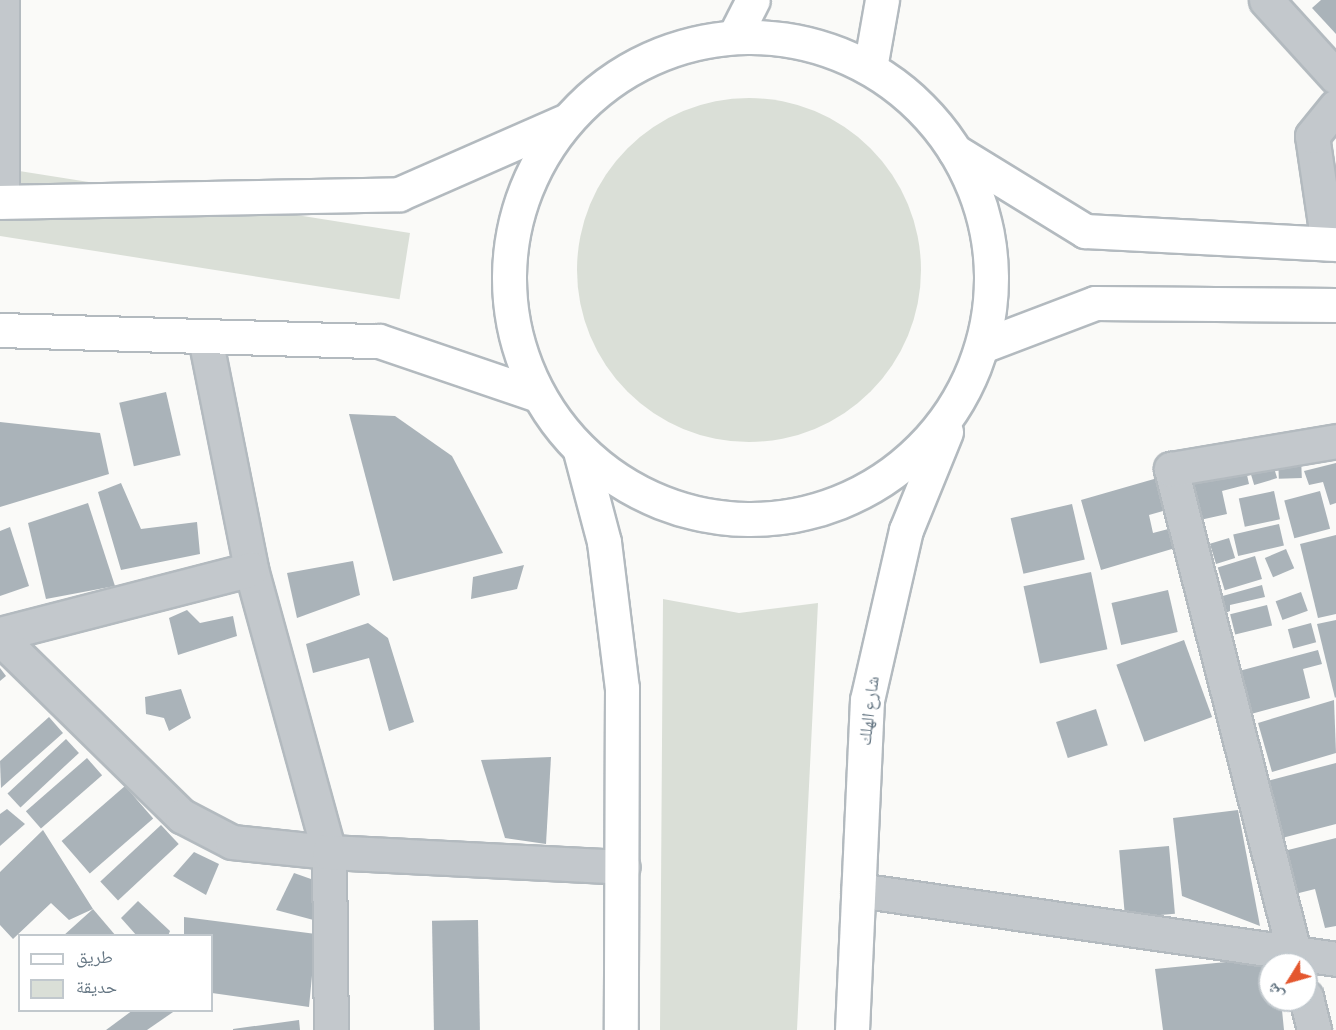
<!DOCTYPE html>
<meta charset="utf-8">
<style>
body{margin:0}
#map{position:relative;width:1336px;height:1030px;overflow:hidden;background:#fafaf8;font-family:"Alegreya Sans","Noto Naskh Arabic",sans-serif}
div>[style]{position:absolute}
.green>*{inset:0;background:#dadfd7;transform-origin:0 0}
.round{border-radius:50%}
.building>*{inset:0;background:#aab3b9;transform-origin:0 0}
.roads{filter:drop-shadow(2px 0 #b3babf) drop-shadow(-2px 0 #b3babf) drop-shadow(0 2px #b3babf) drop-shadow(0 -2px #b3babf)}
.minor>*{height:33px;margin:-16.5px;padding:0 16.5px;transform-origin:16.5px;border-radius:16.5px;background:#c3c8cc}
.secondary>*{height:33px;margin:-16.5px;padding:0 16.5px;transform-origin:16.5px;border-radius:16.5px;background:#fff}
.primary>*{height:33px;margin:-16.5px;padding:0 16.5px;transform-origin:16.5px;border-radius:16.5px;background:#fff}
.trunk>*{height:33px;margin:-16.5px;padding:0 16.5px;transform-origin:16.5px;border-radius:16.5px;background:#fff}
.trunk>.ring{margin:-16.5px;padding:0;box-sizing:content-box;background:none;border:33px solid #fff;border-radius:50%}
span{translate:-50% -50%;white-space:nowrap;text-align:center;line-height:1.15;-webkit-text-stroke:6px #fff;paint-order:stroke}
.street-label{font-size:18px;color:#657683}
.legend{position:absolute;left:18px;top:934px;width:195px;height:78px;box-sizing:border-box;background:#fff;border:2px solid #c1c8cd;margin:0;padding:8px 10px;list-style:none;font-size:18px;color:#657683}
.legend li{display:flex;align-items:center;gap:12px;height:30px}
.legend b{width:30px;border:2px solid #c1c8cd}
.north{position:absolute;left:1258px;top:952px;width:60px;height:60px;box-sizing:border-box;background:#fff;border:2px solid #c1c8cd;border-radius:50%;rotate:233deg;font-size:16px;font-weight:700;line-height:24px;text-align:center;color:#657683}
.north::after{content:'';display:block;margin:auto;width:21px;height:27px;background:#e4572e;clip-path:polygon(50% 0,100% 100%,50% 72%,0 100%)}
</style>
<div id="map">
<div class="green">
<i class="round" style="left:577px;top:98px;width:344px;height:344px"></i>
<i style="left:410px;top:233px;width:67px;height:410px;rotate:99deg"></i>
<i style="clip-path:polygon(663px 599px,739px 613px,818px 603px,797px 1030px,660px 1030px)"></i>
</div>
<div class="building">
<i style="clip-path:polygon(1321px 0,1336px 0,1336px 34px,1312px 8px)"></i>
<i style="left:166px;top:392px;width:65px;height:48px;rotate:77deg"></i>
<i style="clip-path:polygon(349px 414px,395px 416px,452px 456px,503px 553px,393px 581px)"></i>
<i style="clip-path:polygon(0 422px,100px 433px,109px 474px,0 507px)"></i>
<i style="left:1301px;top:455px;width:23px;height:23px;rotate:88deg"></i>
<i style="left:1271px;top:458px;width:21px;height:24px;rotate:73deg"></i>
<i style="clip-path:polygon(1336px 463px,1336px 503px,1330px 505px,1323px 482px,1309px 485px,1304px 471px)"></i>
<i style="clip-path:polygon(1245px 466px,1249px 484px,1222px 491px,1227px 514px,1200px 520px,1191px 478px)"></i>
<i style="clip-path:polygon(1161px 477px,1170px 509px,1149px 515px,1153px 533px,1176px 527px,1182px 546px,1101px 570px,1081px 500px)"></i>
<i style="clip-path:polygon(121px 483px,141px 529px,197px 522px,200px 554px,121px 570px,98px 492px)"></i>
<i style="left:1274px;top:491px;width:29px;height:36px;rotate:78deg"></i>
<i style="left:1320px;top:491px;width:39px;height:37px;rotate:75deg"></i>
<i style="clip-path:polygon(88px 503px,115px 586px,46px 599px,28px 523px)"></i>
<i style="left:1072px;top:504px;width:57px;height:63px;rotate:77deg"></i>
<i style="left:1279px;top:524px;width:22px;height:47px;rotate:77deg"></i>
<i style="clip-path:polygon(10px 527px,29px 586px,0 596px,0 531px)"></i>
<i style="clip-path:polygon(1336px 535px,1336px 614px,1318px 618px,1300px 544px)"></i>
<i style="left:1229px;top:538px;width:21px;height:20px;rotate:73deg"></i>
<i style="left:1286px;top:549px;width:21px;height:23px;rotate:67deg"></i>
<i style="left:1255px;top:556px;width:24px;height:39px;rotate:73deg"></i>
<i style="clip-path:polygon(353px 561px,360px 595px,297px 618px,287px 573px)"></i>
<i style="clip-path:polygon(524px 565px,517px 589px,471px 599px,473px 577px)"></i>
<i style="left:1091px;top:572px;width:79px;height:69px;rotate:78deg"></i>
<i style="clip-path:polygon(1262px 585px,1265px 597px,1230px 605px,1230px 611px,1221px 615px,1219px 597px)"></i>
<i style="left:1168px;top:590px;width:43px;height:58px;rotate:77deg"></i>
<i style="left:1301px;top:592px;width:20px;height:27px;rotate:70deg"></i>
<i style="left:1267px;top:605px;width:21px;height:38px;rotate:76deg"></i>
<i style="clip-path:polygon(187px 610px,200px 623px,233px 616px,237px 636px,178px 655px,169px 618px)"></i>
<i style="clip-path:polygon(1336px 620px,1336px 697px,1335px 698px,1317px 624px)"></i>
<i style="clip-path:polygon(368px 623px,388px 638px,414px 722px,389px 731px,369px 658px,313px 673px,306px 644px)"></i>
<i style="left:1311px;top:623px;width:20px;height:24px;rotate:75deg"></i>
<i style="left:1184px;top:640px;width:82px;height:72px;rotate:70deg"></i>
<i style="clip-path:polygon(1318px 650px,1322px 664px,1303px 669px,1310px 698px,1251px 714px,1239px 671px)"></i>
<i style="clip-path:polygon(0 668px,6px 676px,0 681px)"></i>
<i style="clip-path:polygon(181px 689px,191px 718px,169px 731px,164px 718px,146px 714px,145px 697px)"></i>
<i style="clip-path:polygon(1334px 700px,1336px 753px,1272px 772px,1258px 723px)"></i>
<i style="left:1096px;top:709px;width:38px;height:42px;rotate:72deg"></i>
<i style="clip-path:polygon(49px 717px,63px 733px,1px 788px,0 761px)"></i>
<i style="left:66px;top:739px;width:19px;height:80px;rotate:47deg"></i>
<i style="clip-path:polygon(551px 757px,546px 844px,505px 838px,481px 760px)"></i>
<i style="left:87px;top:758px;width:23px;height:81px;rotate:49deg"></i>
<i style="clip-path:polygon(1336px 763px,1336px 824px,1282px 838px,1267px 781px)"></i>
<i style="left:125px;top:786px;width:43px;height:84px;rotate:49deg"></i>
<i style="clip-path:polygon(7px 809px,25px 824px,0 846px,0 814px)"></i>
<i style="clip-path:polygon(1238px 810px,1260px 926px,1182px 896px,1173px 818px)"></i>
<i style="left:161px;top:825px;width:26px;height:83px;rotate:47deg"></i>
<i style="clip-path:polygon(43px 830px,93px 909px,69px 920px,51px 903px,13px 939px,0 925px,0 872px)"></i>
<i style="clip-path:polygon(1336px 838px,1336px 926px,1325px 928px,1315px 889px,1295px 894px,1284px 851px)"></i>
<i style="left:1169px;top:846px;width:68px;height:50px;rotate:85deg"></i>
<i style="clip-path:polygon(194px 852px,219px 864px,206px 895px,173px 876px)"></i>
<i style="clip-path:polygon(294px 873px,311px 879px,321px 922px,276px 910px)"></i>
<i style="clip-path:polygon(138px 901px,170px 931px,168px 936px,137px 936px,121px 918px)"></i>
<i style="clip-path:polygon(93px 909px,116px 936px,63px 936px)"></i>
<i style="clip-path:polygon(184px 917px,316px 934px,309px 1007px,212px 993px,212px 936px,184px 936px)"></i>
<i style="left:478px;top:920px;width:110px;height:46px;rotate:89deg"></i>
<i style="clip-path:polygon(1277px 957px,1270px 964px,1270px 1000px,1281px 1000px,1284px 1030px,1163px 1030px,1155px 969px)"></i>
<i style="clip-path:polygon(133px 1010px,176px 1010px,147px 1030px,106px 1030px)"></i>
<i style="clip-path:polygon(299px 1020px,300px 1030px,233px 1030px,233px 1029px)"></i>
</div>
<div class="roads">
<div class="minor">
<i style="left:1266px;top:0;width:104px;rotate:47.7deg"></i>
<i style="left:2px;top:202px;width:202px;rotate:-90deg"></i>
<i style="left:1328px;top:244px;width:109px;rotate:-98.4deg"></i>
<i style="left:1312px;top:136px;width:38px;rotate:-51deg"></i>
<i style="left:205px;top:338px;width:236px;rotate:78.7deg"></i>
<i style="left:251px;top:569px;width:294px;rotate:74.6deg"></i>
<i style="left:329px;top:852px;width:178px;rotate:89.4deg"></i>
<i style="left:0;top:634px;width:259px;rotate:-14.5deg"></i>
<i style="left:0;top:638px;width:255px;rotate:44.4deg"></i>
<i style="left:182px;top:816px;width:56px;rotate:27.5deg"></i>
<i style="left:232px;top:842px;width:98px;rotate:5.9deg"></i>
<i style="left:329px;top:852px;width:294px;rotate:2.9deg"></i>
<i style="left:858px;top:890px;width:483px;rotate:8.2deg"></i>
<i style="left:1297px;top:964px;width:511px;rotate:-104.28deg"></i>
<i style="left:1171px;top:469px;width:167px;rotate:-9.6deg"></i>
<i style="left:1306px;top:997px;width:34px;rotate:76deg"></i>
</div>
<div class="secondary">
<i style="left:955px;top:151px;width:153px;rotate:31.6deg"></i>
<i style="left:1085px;top:231px;width:251px;rotate:3deg"></i>
<i style="left:982px;top:346px;width:121px;rotate:-20.8deg"></i>
<i style="left:1095px;top:303px;width:241px;rotate:0.5deg"></i>
</div>
<div class="primary">
<i style="left:0;top:202px;width:399px;rotate:-1.1deg"></i>
<i style="left:399px;top:194px;width:179px;rotate:-23.7deg"></i>
<i style="left:0;top:330px;width:379px;rotate:1.7deg"></i>
<i style="left:379px;top:341px;width:168px;rotate:18.8deg"></i>
</div>
<div class="trunk">
<i style="left:735px;top:35px;width:39px;rotate:-63deg"></i>
<i class="ring" style="left:509px;top:37px;width:449px;height:449px"></i>
<i style="left:870px;top:68px;width:69px;rotate:-80deg"></i>
<i style="left:580px;top:451px;width:94px;rotate:75.2deg"></i>
<i style="left:604px;top:542px;width:147px;rotate:83deg"></i>
<i style="left:622px;top:688px;width:342px;rotate:90.2deg"></i>
<i style="left:852px;top:1030px;width:330px;rotate:-87.4deg"></i>
<i style="left:867px;top:700px;width:174px;rotate:-77.1deg"></i>
<i style="left:906px;top:530px;width:106px;rotate:-67.8deg"></i>
</div>
</div>
<div class="street-label">
<span style="left:870px;top:711px;rotate:-83deg">شارع الهلك</span>
</div>
<ul class="legend">
<li><b style="height:8px;background:#fff"></b>طريق</li>
<li><b style="height:16px;background:#dadfd7"></b>حديقة</li>
</ul>
<div class="north">ش</div>
</div>
